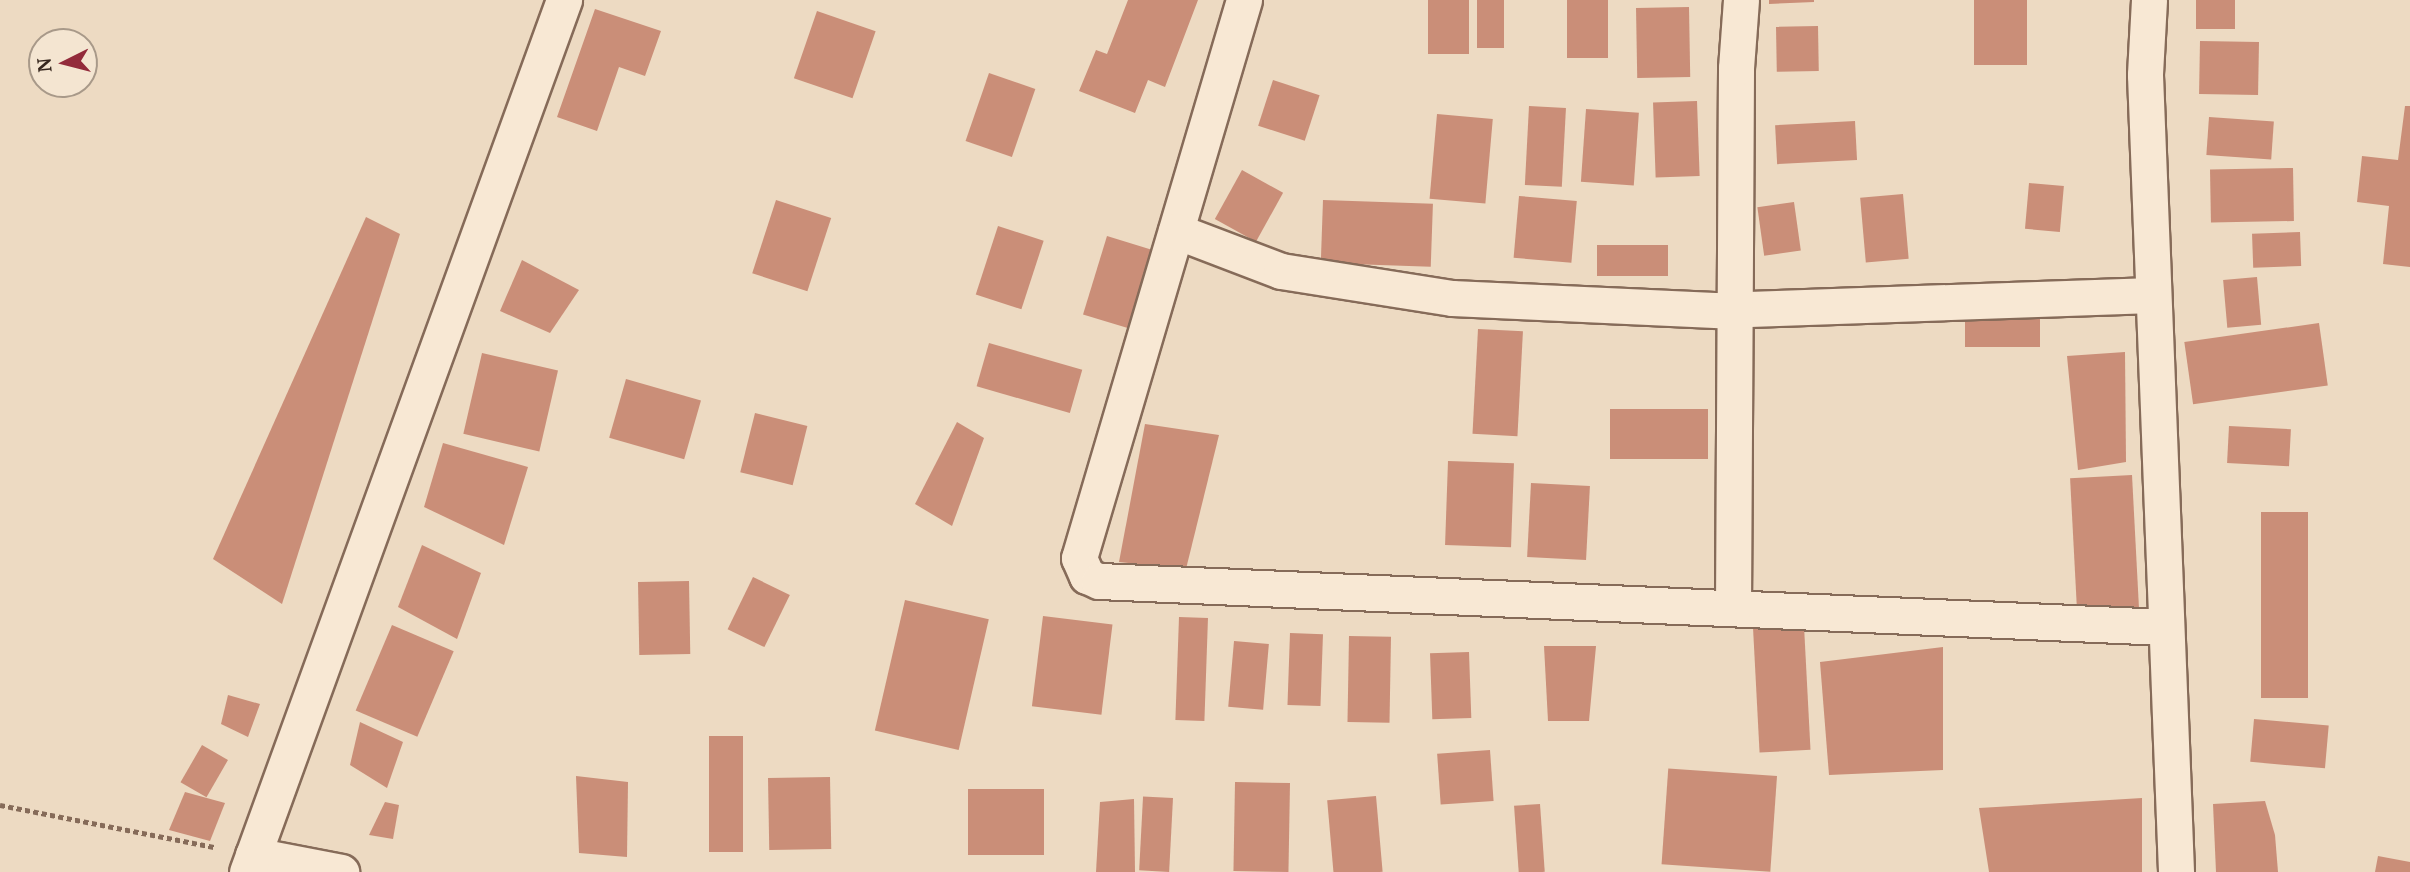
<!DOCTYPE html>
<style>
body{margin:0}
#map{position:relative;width:2410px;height:872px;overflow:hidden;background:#eddac2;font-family:"PT Serif",serif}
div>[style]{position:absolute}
.building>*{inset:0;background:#ca8e78;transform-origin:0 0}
.path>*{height:4.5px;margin-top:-2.25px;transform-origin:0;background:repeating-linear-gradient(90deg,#866b59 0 5px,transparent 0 8.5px)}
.roads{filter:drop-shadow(2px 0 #866b59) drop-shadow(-2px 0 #866b59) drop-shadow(0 2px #866b59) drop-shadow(0 -2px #866b59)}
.street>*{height:35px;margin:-17.5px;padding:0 17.5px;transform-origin:17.5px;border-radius:17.5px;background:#f8e8d4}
span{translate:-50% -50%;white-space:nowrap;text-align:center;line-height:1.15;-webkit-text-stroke:5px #f4e5d1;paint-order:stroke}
.north{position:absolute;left:28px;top:28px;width:70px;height:70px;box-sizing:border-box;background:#f4e5d1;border:2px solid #a89989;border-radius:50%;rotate:264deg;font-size:19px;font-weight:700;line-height:28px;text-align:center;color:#36261d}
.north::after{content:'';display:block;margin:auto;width:24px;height:32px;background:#932b3b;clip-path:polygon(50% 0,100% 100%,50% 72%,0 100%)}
</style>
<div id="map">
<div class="building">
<i style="clip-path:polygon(1128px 0,1198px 0,1165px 87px,1148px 80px,1135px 113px,1079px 91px,1096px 50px,1107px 54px)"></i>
<i style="left:1428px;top:0;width:41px;height:54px"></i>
<i style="left:1477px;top:0;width:27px;height:48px"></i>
<i style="left:1567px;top:0;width:41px;height:58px"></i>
<i style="clip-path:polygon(1769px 0,1814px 0,1814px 2px,1769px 4px)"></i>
<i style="left:1974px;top:0;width:53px;height:65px"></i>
<i style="left:2196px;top:0;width:39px;height:29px"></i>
<i style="left:1689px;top:7px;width:70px;height:53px;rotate:89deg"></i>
<i style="clip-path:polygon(595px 9px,661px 31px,645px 76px,619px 67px,597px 131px,557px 117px)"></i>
<i style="left:817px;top:11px;width:62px;height:71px;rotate:19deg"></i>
<i style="left:1818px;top:26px;width:45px;height:42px;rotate:89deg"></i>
<i style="left:2200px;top:41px;width:59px;height:53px;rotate:1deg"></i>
<i style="left:989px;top:73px;width:49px;height:72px;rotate:19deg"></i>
<i style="left:1273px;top:80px;width:49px;height:48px;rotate:18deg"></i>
<i style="left:1697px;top:101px;width:75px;height:44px;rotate:88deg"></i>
<i style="left:1529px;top:106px;width:37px;height:79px;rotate:3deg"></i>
<i style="clip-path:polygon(2405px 106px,2410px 106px,2410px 267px,2383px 264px,2389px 206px,2357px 202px,2362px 156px,2398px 160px)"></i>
<i style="left:1586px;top:109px;width:53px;height:73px;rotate:4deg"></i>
<i style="left:1437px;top:114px;width:56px;height:85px;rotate:5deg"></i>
<i style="left:2209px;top:117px;width:65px;height:38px;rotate:4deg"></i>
<i style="left:1855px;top:121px;width:39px;height:80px;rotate:87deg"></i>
<i style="left:2293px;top:168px;width:53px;height:83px;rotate:89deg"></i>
<i style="left:1242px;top:170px;width:47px;height:56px;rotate:29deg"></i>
<i style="left:2029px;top:183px;width:35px;height:46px;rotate:5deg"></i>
<i style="left:1903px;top:194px;width:65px;height:43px;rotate:85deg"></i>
<i style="left:1519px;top:196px;width:58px;height:62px;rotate:5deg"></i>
<i style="left:776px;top:200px;width:58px;height:77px;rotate:18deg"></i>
<i style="left:1323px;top:200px;width:110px;height:63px;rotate:2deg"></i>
<i style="left:1794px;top:202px;width:49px;height:37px;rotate:82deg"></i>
<i style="clip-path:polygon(366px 217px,400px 234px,282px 604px,213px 559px)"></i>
<i style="left:998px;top:226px;width:48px;height:72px;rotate:18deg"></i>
<i style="left:2300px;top:232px;width:34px;height:48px;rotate:88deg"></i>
<i style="left:1107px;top:236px;width:51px;height:82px;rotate:17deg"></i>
<i style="left:1597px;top:245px;width:71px;height:31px"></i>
<i style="clip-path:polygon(522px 260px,579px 290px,550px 333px,500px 311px)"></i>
<i style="left:2257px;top:277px;width:48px;height:34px;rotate:85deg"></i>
<i style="left:1965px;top:310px;width:75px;height:37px"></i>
<i style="left:2319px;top:323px;width:63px;height:136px;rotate:82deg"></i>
<i style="left:1478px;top:329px;width:45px;height:105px;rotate:3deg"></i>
<i style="left:989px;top:343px;width:97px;height:45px;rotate:16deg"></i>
<i style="clip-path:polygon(2125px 352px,2126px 462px,2078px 470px,2067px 356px)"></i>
<i style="left:482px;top:353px;width:78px;height:83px;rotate:13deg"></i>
<i style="left:626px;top:379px;width:78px;height:61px;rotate:16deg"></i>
<i style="left:1610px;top:409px;width:98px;height:50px"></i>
<i style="left:755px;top:413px;width:54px;height:61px;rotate:14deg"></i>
<i style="clip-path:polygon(957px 422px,984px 438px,952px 526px,915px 504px)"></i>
<i style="clip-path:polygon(1145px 424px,1219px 435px,1186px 569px,1119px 562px)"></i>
<i style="left:2229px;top:426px;width:62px;height:37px;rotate:3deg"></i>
<i style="clip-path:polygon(443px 443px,528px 467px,504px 545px,424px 507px)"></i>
<i style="left:1448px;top:461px;width:66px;height:84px;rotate:2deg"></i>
<i style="left:2132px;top:475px;width:139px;height:62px;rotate:87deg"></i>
<i style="left:1531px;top:483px;width:59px;height:74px;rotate:3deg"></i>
<i style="left:2261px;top:512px;width:47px;height:186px"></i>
<i style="clip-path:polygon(422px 545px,481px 573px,457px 639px,398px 607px)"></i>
<i style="left:753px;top:577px;width:41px;height:58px;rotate:26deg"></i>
<i style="left:689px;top:581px;width:73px;height:51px;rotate:89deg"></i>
<i style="left:905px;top:600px;width:86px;height:134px;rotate:13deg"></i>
<i style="left:1043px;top:616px;width:70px;height:91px;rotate:7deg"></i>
<i style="left:1179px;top:617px;width:29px;height:103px;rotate:2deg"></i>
<i style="left:392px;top:625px;width:67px;height:93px;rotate:23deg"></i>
<i style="left:1804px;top:626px;width:124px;height:51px;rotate:87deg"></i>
<i style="left:1290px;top:633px;width:33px;height:72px;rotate:2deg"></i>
<i style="left:1349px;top:636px;width:42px;height:86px;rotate:1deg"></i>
<i style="left:1234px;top:641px;width:35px;height:66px;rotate:5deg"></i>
<i style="clip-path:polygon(1544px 646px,1596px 646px,1589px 721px,1548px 721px)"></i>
<i style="clip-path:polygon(1943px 647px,1943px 770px,1829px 775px,1820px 662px)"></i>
<i style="left:1469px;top:652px;width:66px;height:39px;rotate:88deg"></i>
<i style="clip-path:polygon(228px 695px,260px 704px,248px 737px,221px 724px)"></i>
<i style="left:2254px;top:719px;width:75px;height:43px;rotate:5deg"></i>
<i style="clip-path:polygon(360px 722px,403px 742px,387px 788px,350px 765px)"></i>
<i style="left:709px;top:736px;width:34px;height:116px"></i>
<i style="left:202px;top:745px;width:30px;height:43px;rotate:30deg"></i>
<i style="left:1490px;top:750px;width:51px;height:53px;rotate:86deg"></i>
<i style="clip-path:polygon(576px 776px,628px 782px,627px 857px,579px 853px)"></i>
<i style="left:1777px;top:776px;width:96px;height:109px;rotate:94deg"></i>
<i style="left:830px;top:777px;width:72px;height:62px;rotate:89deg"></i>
<i style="left:1290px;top:783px;width:89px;height:55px;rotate:91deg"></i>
<i style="left:968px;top:789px;width:76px;height:66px"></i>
<i style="clip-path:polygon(185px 792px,225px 803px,210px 841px,169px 830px)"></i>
<i style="left:1376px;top:796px;width:76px;height:49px;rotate:85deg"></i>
<i style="left:1173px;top:798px;width:74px;height:30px;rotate:93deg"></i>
<i style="clip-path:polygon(2142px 798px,2142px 872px,1989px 872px,1979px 808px)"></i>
<i style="clip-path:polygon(1134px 799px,1135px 872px,1096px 872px,1100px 802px)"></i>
<i style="clip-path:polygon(2265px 801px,2275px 835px,2278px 872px,2216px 872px,2213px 804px)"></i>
<i style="clip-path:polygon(385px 802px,399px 805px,393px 839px,369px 835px)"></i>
<i style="left:1540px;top:804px;width:68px;height:26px;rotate:86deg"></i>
<i style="clip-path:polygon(2378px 856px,2410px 862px,2410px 872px,2375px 872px)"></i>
</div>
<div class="path">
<i style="left:0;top:805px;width:218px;rotate:11.1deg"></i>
</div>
<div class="roads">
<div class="street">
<i style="left:1244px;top:0;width:582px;rotate:106.47deg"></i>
<i style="left:1079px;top:558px;width:20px;rotate:66deg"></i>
<i style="left:1087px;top:576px;width:13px;rotate:23deg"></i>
<i style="left:1099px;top:581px;width:1068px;rotate:2.47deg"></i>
<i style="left:2149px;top:0;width:75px;rotate:93.1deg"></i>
<i style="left:2145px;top:75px;width:798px;rotate:87.77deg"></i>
<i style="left:1176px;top:231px;width:112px;rotate:20.9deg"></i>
<i style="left:1281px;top:271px;width:173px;rotate:9deg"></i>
<i style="left:1452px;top:298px;width:268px;rotate:2.6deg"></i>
<i style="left:1720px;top:310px;width:433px;rotate:-2deg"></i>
<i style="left:1733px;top:608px;width:540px;rotate:-89.68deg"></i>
<i style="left:1736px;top:68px;width:68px;rotate:-85.8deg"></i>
<i style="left:253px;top:855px;width:90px;rotate:10.9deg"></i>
<i style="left:247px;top:872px;width:928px;rotate:-70.02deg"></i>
</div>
</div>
<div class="north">N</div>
</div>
